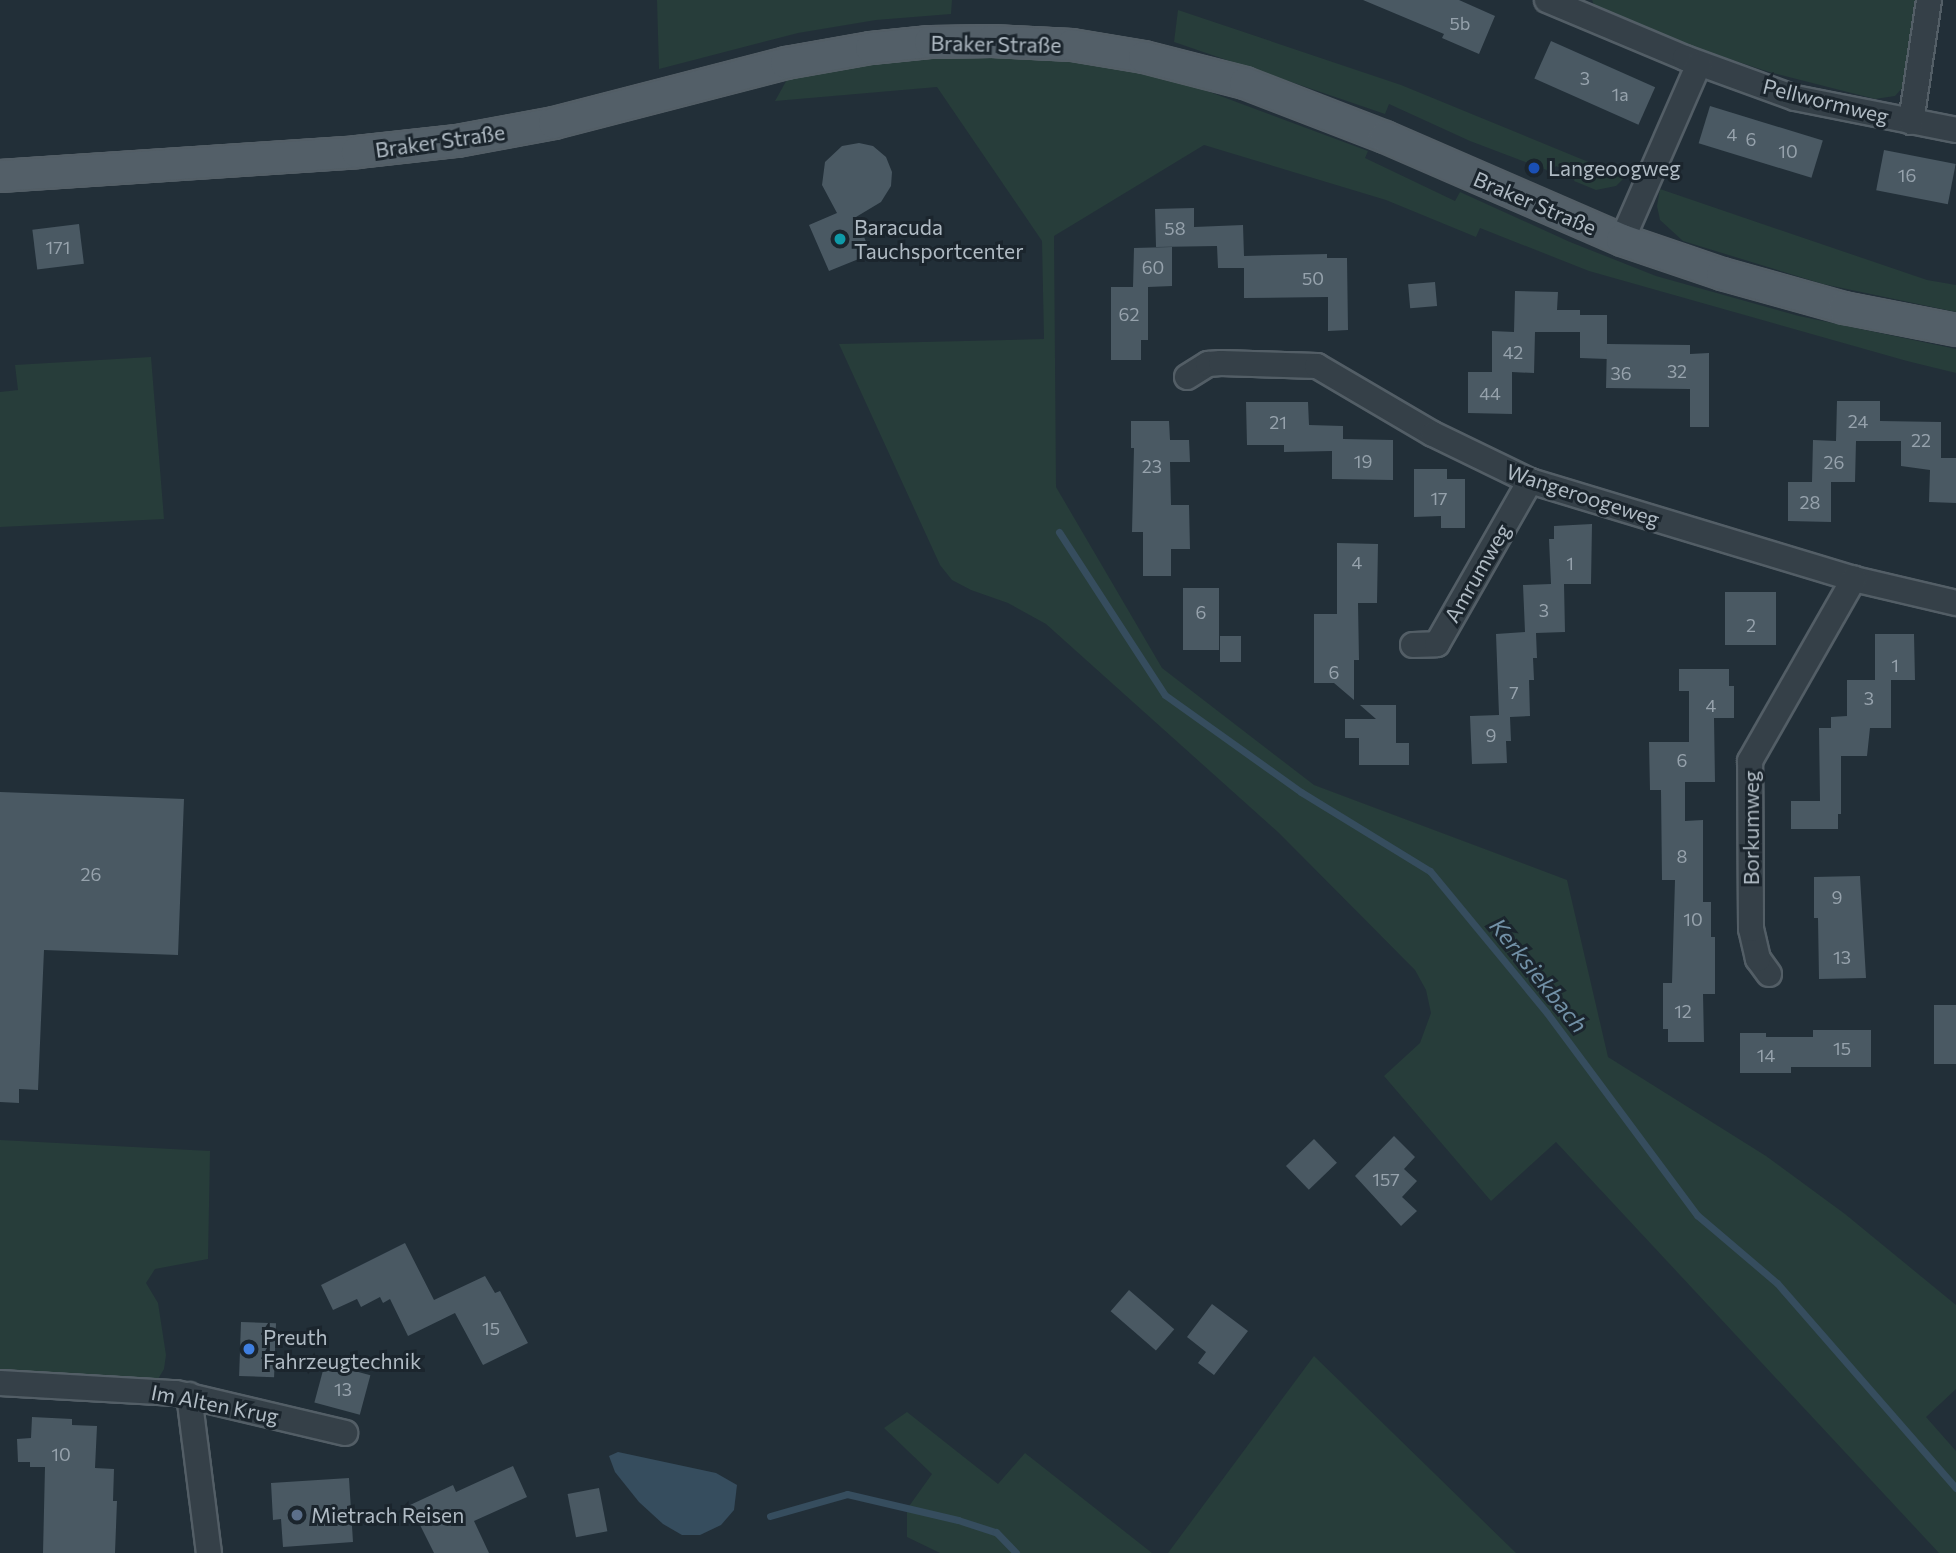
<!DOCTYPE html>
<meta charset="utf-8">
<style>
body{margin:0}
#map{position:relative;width:1956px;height:1553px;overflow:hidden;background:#222f38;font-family:Commissioner,sans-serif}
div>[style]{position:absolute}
.green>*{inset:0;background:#273d3a}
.water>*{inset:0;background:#364d5e}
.stream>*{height:7px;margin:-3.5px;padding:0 3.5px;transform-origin:3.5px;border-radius:3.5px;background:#364d5e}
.building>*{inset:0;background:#4a5963;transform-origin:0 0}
.roads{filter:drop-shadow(2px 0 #535e66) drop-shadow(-2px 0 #535e66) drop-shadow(0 2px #535e66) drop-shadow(0 -2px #535e66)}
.minor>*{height:24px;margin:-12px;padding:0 12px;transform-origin:12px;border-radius:12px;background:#354048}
.major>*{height:30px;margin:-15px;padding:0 15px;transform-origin:15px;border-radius:15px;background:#535f68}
.dots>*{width:19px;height:19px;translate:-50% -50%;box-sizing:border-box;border:4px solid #1b252d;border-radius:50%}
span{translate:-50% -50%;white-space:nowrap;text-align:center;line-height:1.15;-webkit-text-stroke:6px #1b252d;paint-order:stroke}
.number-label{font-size:18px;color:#96a2ac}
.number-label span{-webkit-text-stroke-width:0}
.street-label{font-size:21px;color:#b0bbc4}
.poi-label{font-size:21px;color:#b0bbc4}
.left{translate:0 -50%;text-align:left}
.water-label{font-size:23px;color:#7291a7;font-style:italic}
</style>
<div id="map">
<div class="green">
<i style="clip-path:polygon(657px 0,952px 0,951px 14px,876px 20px,798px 33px,659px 69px)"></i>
<i style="clip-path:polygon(1592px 0,1919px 0,1905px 85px,1895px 96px,1875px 99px,1769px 72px,1657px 35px,1614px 16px,1594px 5px)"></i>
<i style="clip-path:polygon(1178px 10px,1401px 85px,1625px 177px,1616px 186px,1596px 190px,1574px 181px,1576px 175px,1556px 166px,1552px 172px,1470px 141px,1389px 104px,1385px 114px,1174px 42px)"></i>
<i style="clip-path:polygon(930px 56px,1007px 56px,1087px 62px,1191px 85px,1368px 151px,1365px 158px,1455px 201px,1460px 192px,1570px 242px,1656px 276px,1799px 316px,1956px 349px,1956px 373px,1907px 361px,1589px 271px,1480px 228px,1476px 237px,1386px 200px,1204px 145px,1054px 236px,1056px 487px,1162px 668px,1314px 785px,1567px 880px,1608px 1057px,1766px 1156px,1845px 1214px,1956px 1305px,1956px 1389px,1926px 1417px,1956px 1451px,1956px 1553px,1939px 1553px,1556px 1142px,1491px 1201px,1384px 1076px,1420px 1043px,1431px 1013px,1426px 990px,1415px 970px,1279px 833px,1046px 624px,1008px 603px,971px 590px,952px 580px,940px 565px,839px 344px,1044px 339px,1042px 241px,937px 87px,775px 101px,789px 76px)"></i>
<i style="clip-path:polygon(1660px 189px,1927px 280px,1956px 285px,1956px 312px,1823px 284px,1683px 241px,1660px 220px,1657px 206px)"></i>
<i style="clip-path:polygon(151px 357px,164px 519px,0 527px,0 392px,18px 390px,15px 365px)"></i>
<i style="clip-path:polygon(0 1140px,210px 1151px,208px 1259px,155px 1269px,146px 1283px,158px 1303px,166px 1355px,164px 1369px,158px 1379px,0 1372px)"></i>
<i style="clip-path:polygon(1314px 1356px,1516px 1553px,1168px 1553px)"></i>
<i style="clip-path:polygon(907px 1412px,998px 1484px,1025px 1453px,1152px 1553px,940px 1553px,907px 1537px,907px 1509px,932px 1474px,884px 1428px)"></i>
</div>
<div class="water">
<i style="clip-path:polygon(618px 1452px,716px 1473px,737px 1485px,734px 1510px,721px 1525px,700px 1535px,682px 1535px,663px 1524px,639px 1502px,615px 1472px,609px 1456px)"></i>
</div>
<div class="stream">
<i style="left:1059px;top:532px;width:194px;rotate:57deg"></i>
<i style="left:1165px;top:695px;width:167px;rotate:35.5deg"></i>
<i style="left:1301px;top:792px;width:151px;rotate:31.5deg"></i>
<i style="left:1430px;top:871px;width:184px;rotate:50.5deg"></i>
<i style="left:1547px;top:1013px;width:252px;rotate:53.4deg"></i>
<i style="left:1697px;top:1215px;width:105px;rotate:40.4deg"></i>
<i style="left:1777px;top:1283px;width:272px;rotate:48.9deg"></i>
<i style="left:770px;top:1516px;width:80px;rotate:-15.9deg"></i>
<i style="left:847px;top:1494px;width:114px;rotate:13.2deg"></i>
<i style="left:958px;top:1520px;width:40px;rotate:18deg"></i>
<i style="left:996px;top:1532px;width:29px;rotate:46deg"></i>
</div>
<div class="building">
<i style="clip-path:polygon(1363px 0,1459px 0,1495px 16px,1479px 54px,1442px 38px,1444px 34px)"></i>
<i style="left:1551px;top:41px;width:114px;height:41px;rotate:24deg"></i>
<i style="left:1710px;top:106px;width:118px;height:39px;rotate:17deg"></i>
<i style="clip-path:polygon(859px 143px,873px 146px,886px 157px,892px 172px,891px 186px,881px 202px,856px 217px,871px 254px,829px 271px,809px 225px,837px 213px,822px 185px,825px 162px,842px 146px)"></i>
<i style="left:1884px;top:150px;width:73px;height:41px;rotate:11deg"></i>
<i style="clip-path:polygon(1194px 208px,1194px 227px,1243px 225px,1244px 256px,1327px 254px,1327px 258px,1347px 258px,1348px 330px,1328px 331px,1328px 297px,1244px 298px,1244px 268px,1218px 268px,1217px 246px,1156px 247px,1155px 209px)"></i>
<i style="left:79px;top:224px;width:40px;height:47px;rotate:83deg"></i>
<i style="clip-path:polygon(1172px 247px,1172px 286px,1148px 287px,1148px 340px,1141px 340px,1141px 360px,1111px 360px,1111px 287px,1133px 287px,1134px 248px)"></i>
<i style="left:1435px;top:282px;width:24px;height:27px;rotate:85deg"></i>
<i style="clip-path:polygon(1515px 291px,1558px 292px,1557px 310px,1580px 310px,1580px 315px,1607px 315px,1607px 359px,1580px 358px,1580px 332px,1535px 332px,1534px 373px,1512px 372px,1512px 414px,1468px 413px,1468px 372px,1492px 372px,1492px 331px,1514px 332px)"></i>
<i style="clip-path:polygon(1607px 344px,1690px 345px,1690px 354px,1709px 353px,1709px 427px,1690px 427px,1690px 389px,1606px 388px)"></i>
<i style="clip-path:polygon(1837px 401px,1880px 401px,1880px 421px,1941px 422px,1941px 458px,1956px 458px,1956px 503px,1929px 502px,1930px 470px,1901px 466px,1901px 441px,1856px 441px,1855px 482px,1831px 482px,1831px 522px,1788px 521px,1788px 482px,1812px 482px,1813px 440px,1836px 441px)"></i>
<i style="clip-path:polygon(1246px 402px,1308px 402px,1309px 425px,1343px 426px,1343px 439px,1393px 440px,1393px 480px,1332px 479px,1332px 451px,1284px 452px,1284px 445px,1247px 445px)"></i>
<i style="clip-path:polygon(1131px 421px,1169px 421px,1170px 440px,1189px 440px,1190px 462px,1170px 462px,1171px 505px,1189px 505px,1190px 549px,1171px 549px,1171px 576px,1143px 576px,1143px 532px,1132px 532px,1134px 448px,1131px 448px)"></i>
<i style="clip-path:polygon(1414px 469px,1447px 469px,1447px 479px,1465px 479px,1465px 528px,1441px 528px,1441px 516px,1414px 517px)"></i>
<i style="clip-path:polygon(1592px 524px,1591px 584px,1564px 584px,1565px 632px,1536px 633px,1537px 658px,1533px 658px,1534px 680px,1529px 680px,1530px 716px,1510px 717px,1511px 741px,1506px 741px,1507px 763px,1472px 764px,1470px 716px,1499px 715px,1496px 634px,1525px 632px,1523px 585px,1551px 584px,1549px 539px,1554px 539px,1554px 526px)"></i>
<i style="clip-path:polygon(1337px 543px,1378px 544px,1377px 603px,1358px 603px,1359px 660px,1354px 660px,1354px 700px,1334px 683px,1314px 683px,1314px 614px,1337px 614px)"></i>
<i style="left:1183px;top:588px;width:36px;height:62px"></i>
<i style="left:1776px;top:592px;width:53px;height:51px;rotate:90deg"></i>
<i style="clip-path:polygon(1875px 634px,1914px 634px,1915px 680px,1891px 680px,1891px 728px,1870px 728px,1867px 756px,1841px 756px,1841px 814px,1838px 814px,1838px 829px,1791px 829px,1791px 801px,1820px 801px,1819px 728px,1831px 728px,1831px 717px,1847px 716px,1847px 680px,1875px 680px)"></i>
<i style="left:1220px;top:636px;width:21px;height:26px"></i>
<i style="clip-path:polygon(1679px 669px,1729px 669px,1729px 686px,1734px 686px,1734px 718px,1714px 718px,1715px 782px,1685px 782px,1685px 821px,1703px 820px,1703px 902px,1711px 902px,1711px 937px,1715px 937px,1715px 994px,1703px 994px,1704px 1042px,1668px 1042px,1668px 1029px,1663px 1029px,1663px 983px,1672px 983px,1675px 880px,1662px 880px,1661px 790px,1650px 790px,1649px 742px,1689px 742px,1689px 691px,1679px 691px)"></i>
<i style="clip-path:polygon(1360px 705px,1396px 705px,1396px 743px,1409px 743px,1409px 765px,1359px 765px,1359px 738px,1345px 738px,1345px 719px,1376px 719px)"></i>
<i style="clip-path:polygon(0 792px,184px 799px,178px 955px,44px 950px,38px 1090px,19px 1089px,19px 1103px,0 1102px)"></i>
<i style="clip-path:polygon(1860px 876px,1866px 978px,1819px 979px,1818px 918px,1814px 918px,1814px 877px)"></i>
<i style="left:1934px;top:1005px;width:22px;height:59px"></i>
<i style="clip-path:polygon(1813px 1030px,1871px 1030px,1871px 1067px,1791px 1067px,1791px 1073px,1740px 1073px,1740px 1033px,1766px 1033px,1766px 1037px,1813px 1037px)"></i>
<i style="clip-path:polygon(1394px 1136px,1415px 1157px,1404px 1169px,1417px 1181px,1402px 1197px,1417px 1211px,1401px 1226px,1355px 1176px)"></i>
<i style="left:1314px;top:1139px;width:33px;height:39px;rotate:46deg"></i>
<i style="clip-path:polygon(405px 1243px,434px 1300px,485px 1276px,495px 1293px,500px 1291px,528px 1343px,483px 1365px,455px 1313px,408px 1336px,390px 1299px,383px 1303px,380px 1297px,361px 1307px,357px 1299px,333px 1310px,321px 1285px)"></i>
<i style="left:1129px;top:1290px;width:60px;height:28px;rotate:41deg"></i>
<i style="clip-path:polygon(1212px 1304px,1248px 1331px,1214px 1375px,1198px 1363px,1206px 1352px,1187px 1337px)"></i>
<i style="left:241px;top:1322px;width:35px;height:54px;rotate:2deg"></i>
<i style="left:325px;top:1363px;width:47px;height:41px;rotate:15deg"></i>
<i style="clip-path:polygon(32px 1417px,72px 1419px,72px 1425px,97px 1426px,95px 1468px,114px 1469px,113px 1501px,117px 1501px,115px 1553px,43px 1553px,45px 1467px,30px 1467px,30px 1462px,18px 1462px,17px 1439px,31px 1438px)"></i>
<i style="clip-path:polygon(513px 1466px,527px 1497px,474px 1521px,489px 1553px,434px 1553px,410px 1505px,453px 1485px,456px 1492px)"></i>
<i style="clip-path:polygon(349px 1478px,353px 1542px,283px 1547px,281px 1519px,273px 1520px,271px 1483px)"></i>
<i style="left:599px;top:1488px;width:44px;height:32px;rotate:79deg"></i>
</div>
<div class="roads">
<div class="minor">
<i style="left:1547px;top:0;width:150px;rotate:22.8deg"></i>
<i style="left:1685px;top:58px;width:117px;rotate:20deg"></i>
<i style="left:1795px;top:98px;width:164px;rotate:11.2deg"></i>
<i style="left:1911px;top:122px;width:123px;rotate:-81.6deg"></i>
<i style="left:1622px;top:240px;width:192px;rotate:-66.4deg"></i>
<i style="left:1187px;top:377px;width:25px;rotate:-32deg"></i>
<i style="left:1208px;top:364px;width:13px;rotate:-4deg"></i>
<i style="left:1221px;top:363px;width:96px;rotate:1.8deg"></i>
<i style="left:1317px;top:366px;width:134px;rotate:30.4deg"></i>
<i style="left:1433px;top:434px;width:108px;rotate:25.9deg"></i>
<i style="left:1530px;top:481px;width:338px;rotate:16.8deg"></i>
<i style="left:1854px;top:579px;width:105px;rotate:13.2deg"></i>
<i style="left:1413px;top:645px;width:24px;rotate:-2deg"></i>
<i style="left:1437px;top:644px;width:188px;rotate:-60.3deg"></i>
<i style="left:1769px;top:974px;width:19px;rotate:-126deg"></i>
<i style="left:1758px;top:959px;width:31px;rotate:-103deg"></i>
<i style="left:1751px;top:929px;width:168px;rotate:-90.3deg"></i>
<i style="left:1750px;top:761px;width:210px;rotate:-60.3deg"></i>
<i style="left:0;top:1383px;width:176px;rotate:3.3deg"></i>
<i style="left:176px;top:1393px;width:174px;rotate:13.3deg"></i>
<i style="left:189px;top:1395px;width:159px;rotate:82.8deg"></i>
</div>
<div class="major">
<i style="left:0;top:176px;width:358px;rotate:-3.8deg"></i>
<i style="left:357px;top:152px;width:101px;rotate:-6.3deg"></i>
<i style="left:457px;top:141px;width:99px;rotate:-10.5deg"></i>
<i style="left:554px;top:123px;width:240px;rotate:-14.5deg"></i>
<i style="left:786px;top:63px;width:86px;rotate:-10deg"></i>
<i style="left:871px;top:48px;width:59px;rotate:-5.8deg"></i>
<i style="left:930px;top:42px;width:62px;rotate:-0.9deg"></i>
<i style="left:992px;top:41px;width:80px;rotate:2.9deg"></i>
<i style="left:1072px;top:45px;width:73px;rotate:9.5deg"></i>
<i style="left:1144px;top:57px;width:104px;rotate:14.4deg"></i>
<i style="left:1245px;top:83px;width:150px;rotate:21.1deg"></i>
<i style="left:1385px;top:137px;width:258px;rotate:23.5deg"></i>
<i style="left:1622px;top:240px;width:106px;rotate:18.8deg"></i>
<i style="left:1722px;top:274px;width:127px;rotate:15.6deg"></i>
<i style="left:1844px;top:308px;width:114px;rotate:11.1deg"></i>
</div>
</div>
<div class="dots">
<i style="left:1534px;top:168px;background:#1a4fb4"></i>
<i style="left:840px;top:239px;background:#0f9aa8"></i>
<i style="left:249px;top:1349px;background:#3f7fe0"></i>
<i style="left:297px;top:1515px;background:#5c6f8a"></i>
</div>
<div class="number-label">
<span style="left:1460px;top:23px">5b</span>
<span style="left:1585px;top:78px">3</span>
<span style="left:1620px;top:94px">1a</span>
<span style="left:1732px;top:134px">4</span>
<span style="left:1751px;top:139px">6</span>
<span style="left:1788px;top:151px">10</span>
<span style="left:1907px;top:175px">16</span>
<span style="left:1175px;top:228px">58</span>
<span style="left:58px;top:247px">171</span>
<span style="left:1153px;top:267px">60</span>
<span style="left:1313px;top:278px">50</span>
<span style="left:1129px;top:314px">62</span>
<span style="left:1513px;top:352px">42</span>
<span style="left:1677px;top:371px">32</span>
<span style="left:1621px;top:373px">36</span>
<span style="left:1490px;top:393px">44</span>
<span style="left:1858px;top:421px">24</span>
<span style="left:1278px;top:422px">21</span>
<span style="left:1921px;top:440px">22</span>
<span style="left:1363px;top:461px">19</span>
<span style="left:1834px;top:462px">26</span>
<span style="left:1152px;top:466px">23</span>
<span style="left:1439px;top:498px">17</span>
<span style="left:1810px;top:502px">28</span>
<span style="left:1357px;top:562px">4</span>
<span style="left:1570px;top:563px">1</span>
<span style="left:1544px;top:610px">3</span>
<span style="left:1201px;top:612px">6</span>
<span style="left:1751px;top:625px">2</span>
<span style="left:1895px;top:665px">1</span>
<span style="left:1334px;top:672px">6</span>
<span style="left:1514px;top:692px">7</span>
<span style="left:1869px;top:698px">3</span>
<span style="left:1711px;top:705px">4</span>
<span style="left:1491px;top:735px">9</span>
<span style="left:1682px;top:760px">6</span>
<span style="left:1682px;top:856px">8</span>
<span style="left:91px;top:874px">26</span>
<span style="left:1837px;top:897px">9</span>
<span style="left:1693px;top:919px">10</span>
<span style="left:1842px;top:957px">13</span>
<span style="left:1683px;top:1011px">12</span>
<span style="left:1842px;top:1048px">15</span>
<span style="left:1766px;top:1055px">14</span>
<span style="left:1386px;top:1179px">157</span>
<span style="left:491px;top:1328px">15</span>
<span style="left:343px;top:1389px">13</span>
<span style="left:61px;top:1454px">10</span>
</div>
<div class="street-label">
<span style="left:996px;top:44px;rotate:1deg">Braker Straße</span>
<span style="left:1826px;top:101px;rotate:14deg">Pellwormweg</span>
<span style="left:440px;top:141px;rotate:-8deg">Braker Straße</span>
<span style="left:1535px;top:203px;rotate:23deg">Braker Straße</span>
<span style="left:1583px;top:495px;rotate:18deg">Wangeroogeweg</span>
<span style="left:1477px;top:573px;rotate:-60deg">Amrumweg</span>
<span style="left:1751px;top:828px;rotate:-90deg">Borkumweg</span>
<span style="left:215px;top:1404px;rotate:11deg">Im Alten Krug</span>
</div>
<div class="poi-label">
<span class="left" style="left:1548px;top:168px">Langeoogweg</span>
<span class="left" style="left:854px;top:239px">Baracuda<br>Tauchsportcenter</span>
<span class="left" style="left:263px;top:1349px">Preuth<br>Fahrzeugtechnik</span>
<span class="left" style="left:311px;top:1515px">Mietrach Reisen</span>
</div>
<div class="water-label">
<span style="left:1539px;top:975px;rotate:51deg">Kerksiekbach</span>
</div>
</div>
